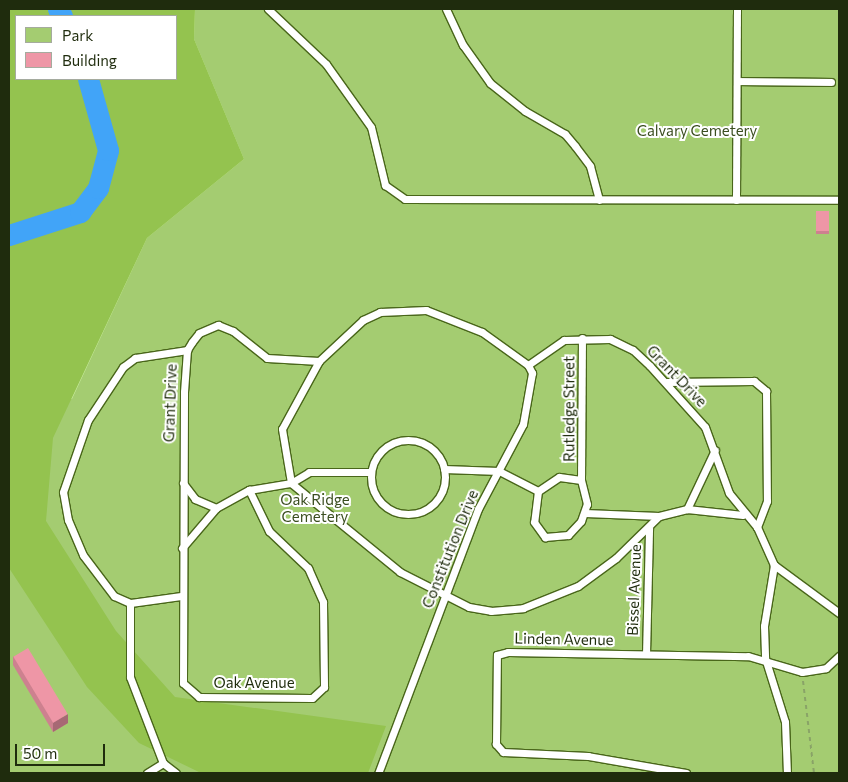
<!DOCTYPE html>
<style>
body{margin:0}
#map{position:relative;width:848px;height:782px;overflow:hidden;background:#caed9f;font-family:Commissioner,sans-serif}
div>[style]{position:absolute}
.green>*{inset:0;background:#a4cc71}
.forest>*{inset:0;background:#94c34f}
.river>*{height:21px;margin:-10.5px;padding:0 10.5px;transform-origin:10.5px;border-radius:10.5px;background:#41a4f8}
.path>*{height:2px;margin-top:-1px;transform-origin:0;background:repeating-linear-gradient(90deg,#89a367 0 4px,transparent 0 8px)}
.roads{filter:drop-shadow(1px 0 #49661a) drop-shadow(-1px 0 #49661a) drop-shadow(0 1px #49661a) drop-shadow(0 -1px #49661a)}
.service>*{height:7px;margin:-3.5px;padding:0 3.5px;transform-origin:3.5px;border-radius:3.5px;background:#fff}
.service>.ring{margin:-3.5px;padding:0;box-sizing:content-box;background:none;border:7px solid #fff;border-radius:50%}
.wall>*{inset:0;background:#cd818f;transform-origin:0 0}
.shaded-wall>*{inset:0;background:#a76974}
.building>*{inset:0;background:#ee96a6;transform-origin:0 0}
span{translate:-50% -50%;white-space:nowrap;text-align:center;line-height:1.15;-webkit-text-stroke:4px #fff;paint-order:stroke}
.park-label{font-size:15px;color:#3b4e20}
.street-label{font-size:15px;color:#1f2c0d}
.frame{position:absolute;inset:0;border:10px solid #1f2c0d;pointer-events:none}
.legend{position:absolute;left:15px;top:15px;width:162px;height:65px;box-sizing:border-box;background:#fff;border:1px solid #a5ab9e;margin:0;padding:6px 9px;list-style:none;font-size:15px;color:#1f2c0d}
.legend li{display:flex;align-items:center;gap:10px;height:25px}
.legend b{width:25px;border:1px solid #a5ab9e}
.scale{position:absolute;left:15px;top:744px;width:90px;height:22px;box-sizing:border-box;border:2px solid #1f2c0d;border-top:0;padding-left:6px;font-size:15px;line-height:18px;white-space:nowrap;color:#1f2c0d;-webkit-text-stroke:4px #fff;paint-order:stroke}
</style>
<div id="map">
<div class="green">
<i style="clip-path:polygon(195px 9px,839px 9px,839px 773px,9px 773px,9px 397px,72px 399px,147px 238px,244px 159px,194px 39px)"></i>
</div>
<div class="forest">
<i style="clip-path:polygon(evenodd,9px 9px,195px 9px,194px 39px,244px 159px,147px 238px,53px 438px,46px 521px,116px 631px,175px 697px,386px 726px,368px 773px,201px 773px,139px 743px,87px 687px,9px 568px,9px 9px,16px 16px,176px 16px,176px 79px,16px 79px,16px 16px)"></i>
</div>
<div class="river">
<i style="left:58px;top:9px;width:8px;rotate:60deg"></i>
<i style="left:9px;top:235px;width:75px;rotate:-17.9deg"></i>
<i style="left:80px;top:212px;width:30px;rotate:-53deg"></i>
<i style="left:98px;top:188px;width:39px;rotate:-75deg"></i>
<i style="left:108px;top:150px;width:74px;rotate:-105.7deg"></i>
</div>
<div class="path">
<i style="left:803px;top:681px;width:93px;rotate:83.2deg"></i>
</div>
<div class="roads">
<div class="service">
<i style="left:268px;top:9px;width:80px;rotate:43.5deg"></i>
<i style="left:326px;top:64px;width:77px;rotate:54.5deg"></i>
<i style="left:371px;top:127px;width:60px;rotate:76.4deg"></i>
<i style="left:385px;top:185px;width:24px;rotate:35deg"></i>
<i style="left:405px;top:199px;width:434px;rotate:0.1deg"></i>
<i style="left:446px;top:9px;width:40px;rotate:65deg"></i>
<i style="left:463px;top:45px;width:47px;rotate:54.6deg"></i>
<i style="left:490px;top:83px;width:45px;rotate:38.7deg"></i>
<i style="left:525px;top:111px;width:46px;rotate:29.9deg"></i>
<i style="left:565px;top:134px;width:16px;rotate:50deg"></i>
<i style="left:575px;top:146px;width:25px;rotate:53deg"></i>
<i style="left:590px;top:166px;width:35px;rotate:75deg"></i>
<i style="left:737px;top:81px;width:94px;rotate:0.6deg"></i>
<i style="left:736px;top:200px;width:191px;rotate:-89.7deg"></i>
<i style="left:319px;top:361px;width:77px;rotate:118.6deg"></i>
<i style="left:282px;top:429px;width:55px;rotate:80.5deg"></i>
<i style="left:291px;top:483px;width:141px;rotate:39.2deg"></i>
<i style="left:400px;top:572px;width:77px;rotate:26.9deg"></i>
<i style="left:469px;top:607px;width:22px;rotate:10deg"></i>
<i style="left:491px;top:611px;width:32px;rotate:-5deg"></i>
<i style="left:523px;top:608px;width:59px;rotate:-21.8deg"></i>
<i style="left:578px;top:586px;width:47px;rotate:-36.4deg"></i>
<i style="left:616px;top:558px;width:60px;rotate:-44.3deg"></i>
<i style="left:659px;top:516px;width:29px;rotate:-14deg"></i>
<i style="left:687px;top:509px;width:65px;rotate:-64.6deg"></i>
<i style="left:528px;top:365px;width:44px;rotate:-34.8deg"></i>
<i style="left:564px;top:340px;width:46px;rotate:-1.2deg"></i>
<i style="left:610px;top:339px;width:25px;rotate:26deg"></i>
<i style="left:633px;top:350px;width:23px;rotate:43deg"></i>
<i style="left:650px;top:366px;width:82px;rotate:48deg"></i>
<i style="left:705px;top:427px;width:70px;rotate:70deg"></i>
<i style="left:729px;top:493px;width:44px;rotate:50.5deg"></i>
<i style="left:757px;top:527px;width:42px;rotate:65.9deg"></i>
<i style="left:774px;top:565px;width:62px;rotate:99.3deg"></i>
<i style="left:764px;top:626px;width:32px;rotate:88deg"></i>
<i style="left:765px;top:658px;width:67px;rotate:72.6deg"></i>
<i style="left:785px;top:722px;width:51px;rotate:87.8deg"></i>
<i style="left:667px;top:382px;width:87px;rotate:-0.7deg"></i>
<i style="left:754px;top:381px;width:16px;rotate:40deg"></i>
<i style="left:766px;top:391px;width:110px;rotate:89.5deg"></i>
<i style="left:767px;top:501px;width:28px;rotate:111deg"></i>
<i class="ring" style="left:371px;top:440px;width:67px;height:67px"></i>
<i style="left:444px;top:469px;width:55px;rotate:2.1deg"></i>
<i style="left:499px;top:471px;width:44px;rotate:27.1deg"></i>
<i style="left:581px;top:480px;width:22px;rotate:-172deg"></i>
<i style="left:559px;top:477px;width:25px;rotate:146deg"></i>
<i style="left:538px;top:491px;width:31px;rotate:97deg"></i>
<i style="left:534px;top:522px;width:19px;rotate:54deg"></i>
<i style="left:545px;top:537px;width:23px;rotate:-5deg"></i>
<i style="left:568px;top:535px;width:19px;rotate:-47deg"></i>
<i style="left:581px;top:521px;width:18px;rotate:-71deg"></i>
<i style="left:587px;top:504px;width:25px;rotate:-104deg"></i>
<i style="left:581px;top:480px;width:142px;rotate:-89.6deg"></i>
<i style="left:183px;top:483px;width:20px;rotate:53deg"></i>
<i style="left:195px;top:499px;width:23px;rotate:23deg"></i>
<i style="left:249px;top:490px;width:46px;rotate:64deg"></i>
<i style="left:269px;top:531px;width:54px;rotate:43.5deg"></i>
<i style="left:308px;top:568px;width:37px;rotate:66deg"></i>
<i style="left:323px;top:602px;width:85px;rotate:89.3deg"></i>
<i style="left:324px;top:687px;width:16px;rotate:137deg"></i>
<i style="left:312px;top:698px;width:113px;rotate:-179.5deg"></i>
<i style="left:199px;top:697px;width:21px;rotate:-139deg"></i>
<i style="left:183px;top:683px;width:291px;rotate:-89.8deg"></i>
<i style="left:184px;top:392px;width:42px;rotate:-85.9deg"></i>
<i style="left:187px;top:350px;width:9px;rotate:-58deg"></i>
<i style="left:192px;top:342px;width:11px;rotate:-52deg"></i>
<i style="left:199px;top:333px;width:21px;rotate:-23deg"></i>
<i style="left:218px;top:325px;width:16px;rotate:22deg"></i>
<i style="left:233px;top:331px;width:43px;rotate:38.5deg"></i>
<i style="left:267px;top:358px;width:52px;rotate:3.3deg"></i>
<i style="left:319px;top:361px;width:60px;rotate:-43deg"></i>
<i style="left:363px;top:320px;width:19px;rotate:-25deg"></i>
<i style="left:380px;top:312px;width:46px;rotate:-2.5deg"></i>
<i style="left:426px;top:310px;width:60px;rotate:21.4deg"></i>
<i style="left:482px;top:332px;width:57px;rotate:35.7deg"></i>
<i style="left:528px;top:365px;width:9px;rotate:63deg"></i>
<i style="left:532px;top:373px;width:52px;rotate:100deg"></i>
<i style="left:523px;top:424px;width:96px;rotate:117.9deg"></i>
<i style="left:478px;top:509px;width:282px;rotate:110.7deg"></i>
<i style="left:687px;top:509px;width:56px;rotate:6.1deg"></i>
<i style="left:585px;top:513px;width:74px;rotate:2.3deg"></i>
<i style="left:182px;top:548px;width:52px;rotate:-49.6deg"></i>
<i style="left:216px;top:508px;width:38px;rotate:-29deg"></i>
<i style="left:249px;top:490px;width:43px;rotate:-9.5deg"></i>
<i style="left:291px;top:483px;width:21px;rotate:-31deg"></i>
<i style="left:309px;top:472px;width:61px"></i>
<i style="left:774px;top:565px;width:81px;rotate:36.4deg"></i>
<i style="left:181px;top:596px;width:51px;rotate:172.2deg"></i>
<i style="left:130px;top:603px;width:17px;rotate:-156deg"></i>
<i style="left:114px;top:596px;width:51px;rotate:-127.1deg"></i>
<i style="left:83px;top:555px;width:38px;rotate:-113deg"></i>
<i style="left:68px;top:520px;width:28px;rotate:-100deg"></i>
<i style="left:63px;top:492px;width:76px;rotate:-70.9deg"></i>
<i style="left:88px;top:420px;width:64px;rotate:-56.6deg"></i>
<i style="left:123px;top:367px;width:15px;rotate:-37deg"></i>
<i style="left:135px;top:358px;width:53px;rotate:-8.7deg"></i>
<i style="left:130px;top:603px;width:74px;rotate:90deg"></i>
<i style="left:130px;top:677px;width:92px;rotate:69deg"></i>
<i style="left:646px;top:654px;width:126px;rotate:-88.6deg"></i>
<i style="left:147px;top:773px;width:19px;rotate:-32deg"></i>
<i style="left:163px;top:763px;width:16px;rotate:38deg"></i>
<i style="left:686px;top:773px;width:99px;rotate:-170.2deg"></i>
<i style="left:588px;top:756px;width:85px;rotate:-177.3deg"></i>
<i style="left:503px;top:752px;width:11px;rotate:-131deg"></i>
<i style="left:496px;top:744px;width:89px;rotate:-89.4deg"></i>
<i style="left:497px;top:655px;width:11px;rotate:-15deg"></i>
<i style="left:508px;top:652px;width:240px;rotate:1deg"></i>
<i style="left:748px;top:656px;width:56px;rotate:16.5deg"></i>
<i style="left:802px;top:672px;width:24px;rotate:-9deg"></i>
<i style="left:826px;top:668px;width:18px;rotate:-43deg"></i>
</div>
</div>
<div class="wall">
<i style="left:816px;top:211px;width:13px;height:23px"></i>
<i style="clip-path:polygon(13px 656px,68px 723px,53px 732px,13px 665px)"></i>
</div>
<div class="shaded-wall">
<i style="clip-path:polygon(68px 714px,68px 723px,53px 732px,53px 723px)"></i>
</div>
<div class="building">
<i style="left:816px;top:211px;width:13px;height:20px"></i>
<i style="left:28px;top:648px;width:77px;height:17px;rotate:59deg"></i>
</div>
<div class="park-label">
<span style="left:697px;top:131px">Calvary Cemetery</span>
<span style="left:315px;top:508px">Oak Ridge<br>Cemetery</span>
</div>
<div class="street-label">
<span style="left:677px;top:376px;rotate:46deg">Grant Drive</span>
<span style="left:170px;top:403px;rotate:-88deg">Grant Drive</span>
<span style="left:569px;top:409px;rotate:-90deg">Rutledge Street</span>
<span style="left:450px;top:549px;rotate:-68deg">Constitution Drive</span>
<span style="left:634px;top:590px;rotate:-88deg">Bissel Avenue</span>
<span style="left:564px;top:639px;rotate:1deg">Linden Avenue</span>
<span style="left:254px;top:683px">Oak Avenue</span>
</div>
<div class="frame"></div>
<ul class="legend">
<li><b style="height:14px;background:#a4cc71"></b>Park</li>
<li><b style="height:14px;background:#ee96a6"></b>Building</li>
</ul>
<div class="scale">50 m</div>
</div>
